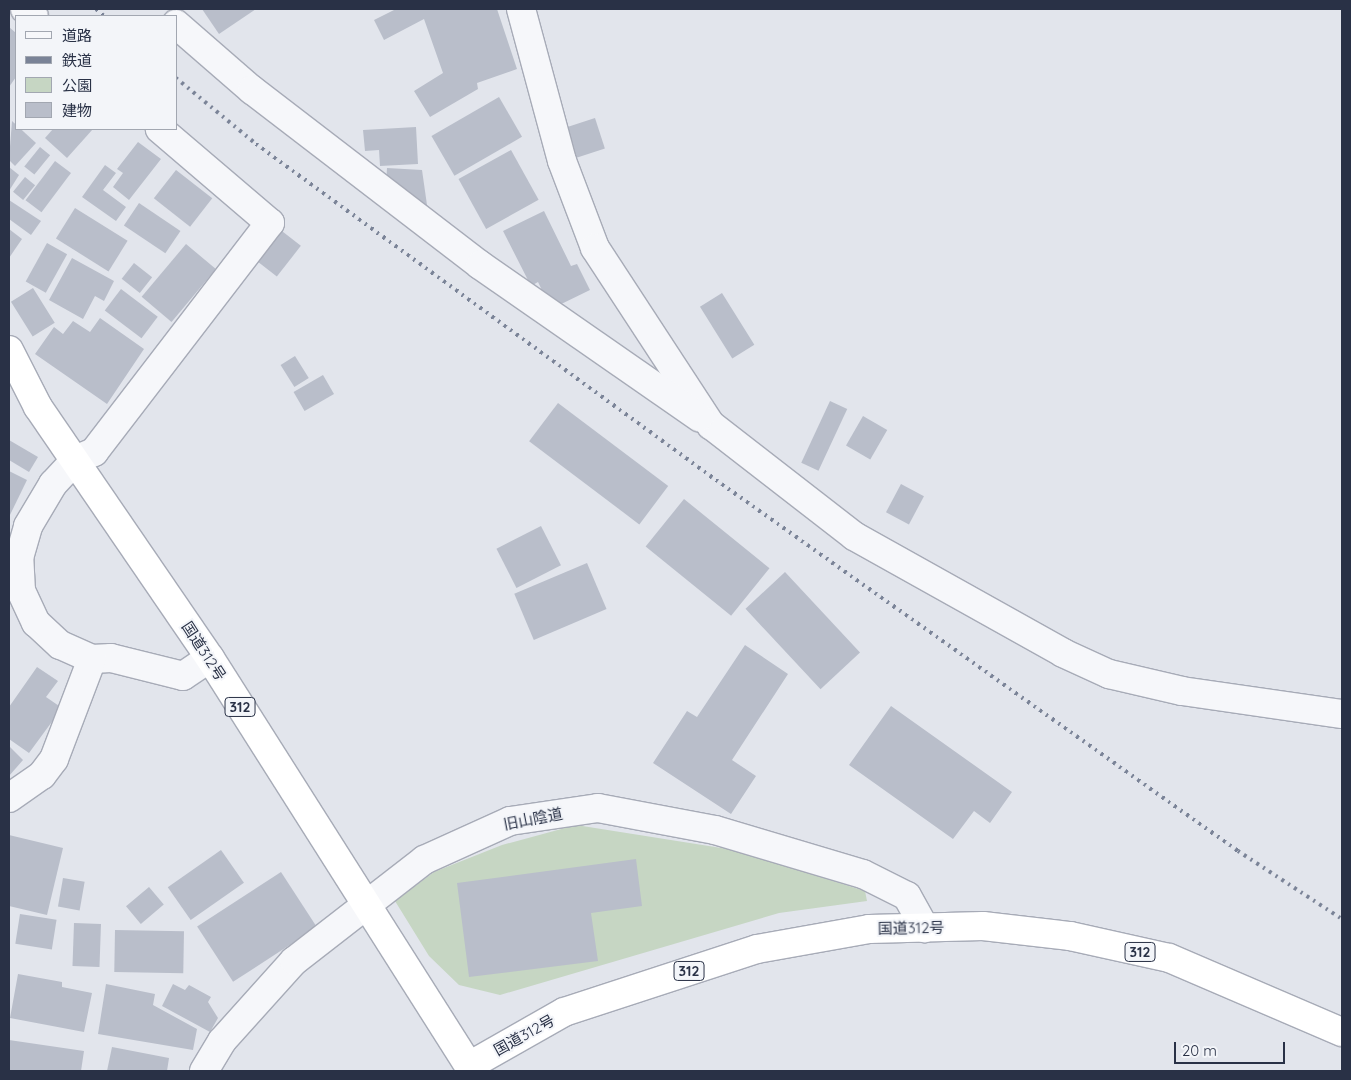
<!DOCTYPE html>
<meta charset="utf-8">
<style>
body{margin:0}
#map{position:relative;width:1351px;height:1080px;overflow:hidden;background:#e2e5ec;font-family:Quicksand,"Noto Sans JP",sans-serif}
div>[style]{position:absolute}
.green>*{inset:0;background:#c6d6c3}
.building>*{inset:0;background:#b9beca;transform-origin:0 0}
.roads{filter:drop-shadow(1px 0 #a7abb7) drop-shadow(-1px 0 #a7abb7) drop-shadow(0 1px #a7abb7) drop-shadow(0 -1px #a7abb7)}
.minor>*{height:28px;margin:-14px;padding:0 14px;transform-origin:14px;border-radius:14px;background:#f6f7fa}
.trunk>*{height:28px;margin:-14px;padding:0 14px;transform-origin:14px;border-radius:14px;background:#fff}
.rail>*{height:4px;margin-top:-2px;transform-origin:0;background:repeating-linear-gradient(90deg,#7a8397 0 2.5px,transparent 0 7.5px)}
span{translate:-50% -50%;white-space:nowrap;text-align:center;line-height:1.15;-webkit-text-stroke:4px #f3f5f9;paint-order:stroke}
.shield-label span{padding:1px 4px;background:#f3f5f9;border:1px solid;border-radius:4px;-webkit-text-stroke-width:0}
.shield-label{font-size:14px;color:#293146;font-weight:700}
.street-label{font-size:15px;color:#293146}
.frame{position:absolute;inset:0;border:10px solid #293146;pointer-events:none}
.legend{position:absolute;left:15px;top:15px;width:162px;height:115px;box-sizing:border-box;background:#f3f5f9;border:1px solid #a2a7b1;margin:0;padding:6px 9px;list-style:none;font-size:15px;color:#293146}
.legend li{display:flex;align-items:center;gap:10px;height:25px}
.legend b{width:25px;border:1px solid #a2a7b1}
.scale{position:absolute;left:1174px;top:1042px;width:111px;height:22px;box-sizing:border-box;border:2px solid #293146;border-top:0;padding-left:6px;font-size:15px;line-height:18px;white-space:nowrap;color:#293146;-webkit-text-stroke:4px #f3f5f9;paint-order:stroke}
</style>
<div id="map">
<div class="green">
<i style="clip-path:polygon(576px 825px,734px 850px,865px 891px,867px 901px,779px 913px,500px 995px,459px 985px,429px 956px,395px 901px,434px 872px,502px 845px)"></i>
</div>
<div class="building">
<i style="clip-path:polygon(202px 9px,256px 9px,219px 34px)"></i>
<i style="clip-path:polygon(396px 9px,497px 9px,517px 69px,477px 83px,478px 89px,430px 117px,414px 91px,443px 73px,424px 19px,384px 40px,374px 20px)"></i>
<i style="clip-path:polygon(9px 27px,16px 33px,16px 77px,9px 87px)"></i>
<i style="left:499px;top:97px;width:46px;height:78px;rotate:60deg"></i>
<i style="left:595px;top:118px;width:32px;height:33px;rotate:72deg"></i>
<i style="clip-path:polygon(12px 121px,36px 143px,15px 166px,9px 160px)"></i>
<i style="clip-path:polygon(416px 127px,418px 164px,380px 166px,379px 150px,365px 151px,363px 130px)"></i>
<i style="clip-path:polygon(53px 129px,93px 129px,67px 158px,45px 138px)"></i>
<i style="clip-path:polygon(138px 142px,161px 159px,129px 200px,113px 187px,123px 173px,117px 169px)"></i>
<i style="left:40px;top:147px;width:13px;height:25px;rotate:39deg"></i>
<i style="left:511px;top:150px;width:57px;height:60px;rotate:61deg"></i>
<i style="left:55px;top:161px;width:20px;height:49px;rotate:37deg"></i>
<i style="clip-path:polygon(105px 165px,116px 173px,103px 190px,126px 207px,116px 221px,82px 197px)"></i>
<i style="clip-path:polygon(9px 167px,19px 175px,9px 191px)"></i>
<i style="clip-path:polygon(387px 168px,422px 170px,428px 212px,386px 186px)"></i>
<i style="left:176px;top:170px;width:46px;height:36px;rotate:38deg"></i>
<i style="left:25px;top:177px;width:13px;height:19px;rotate:39deg"></i>
<i style="clip-path:polygon(9px 200px,41px 221px,31px 235px,9px 219px)"></i>
<i style="left:139px;top:203px;width:50px;height:27px;rotate:34deg"></i>
<i style="left:75px;top:208px;width:62px;height:36px;rotate:32deg"></i>
<i style="clip-path:polygon(544px 211px,571px 266px,577px 264px,590px 290px,551px 309px,538px 282px,531px 286px,503px 231px)"></i>
<i style="left:278px;top:228px;width:29px;height:39px;rotate:38deg"></i>
<i style="clip-path:polygon(9px 229px,22px 239px,9px 258px)"></i>
<i style="left:47px;top:243px;width:23px;height:44px;rotate:29deg"></i>
<i style="left:186px;top:244px;width:39px;height:69px;rotate:40deg"></i>
<i style="clip-path:polygon(72px 258px,114px 281px,104px 301px,95px 296px,83px 319px,49px 300px)"></i>
<i style="left:134px;top:263px;width:23px;height:20px;rotate:38deg"></i>
<i style="left:33px;top:288px;width:41px;height:26px;rotate:58deg"></i>
<i style="left:121px;top:289px;width:46px;height:27px;rotate:37deg"></i>
<i style="left:722px;top:293px;width:61px;height:26px;rotate:58deg"></i>
<i style="clip-path:polygon(100px 318px,144px 349px,107px 404px,35px 354px,54px 327px,63px 334px,73px 321px,90px 332px)"></i>
<i style="left:295px;top:356px;width:26px;height:17px;rotate:58deg"></i>
<i style="left:323px;top:375px;width:22px;height:34px;rotate:60deg"></i>
<i style="left:830px;top:401px;width:19px;height:68px;rotate:25deg"></i>
<i style="left:558px;top:403px;width:138px;height:48px;rotate:37deg"></i>
<i style="left:863px;top:416px;width:28px;height:34px;rotate:30deg"></i>
<i style="clip-path:polygon(9px 440px,38px 457px,29px 472px,9px 460px)"></i>
<i style="clip-path:polygon(9px 471px,27px 480px,9px 517px)"></i>
<i style="left:901px;top:484px;width:26px;height:32px;rotate:28deg"></i>
<i style="left:684px;top:499px;width:110px;height:61px;rotate:39deg"></i>
<i style="left:541px;top:526px;width:44px;height:50px;rotate:63deg"></i>
<i style="left:587px;top:563px;width:50px;height:79px;rotate:67deg"></i>
<i style="left:785px;top:572px;width:110px;height:54px;rotate:47deg"></i>
<i style="clip-path:polygon(745px 645px,788px 674px,732px 760px,756px 776px,731px 814px,653px 763px,687px 711px,697px 717px)"></i>
<i style="clip-path:polygon(37px 667px,58px 681px,46px 697px,62px 708px,29px 753px,9px 739px,9px 707px)"></i>
<i style="clip-path:polygon(891px 706px,1012px 792px,990px 823px,974px 811px,953px 839px,849px 765px)"></i>
<i style="clip-path:polygon(9px 746px,23px 760px,9px 776px)"></i>
<i style="clip-path:polygon(9px 835px,63px 848px,47px 915px,9px 906px)"></i>
<i style="left:221px;top:850px;width:40px;height:65px;rotate:55deg"></i>
<i style="clip-path:polygon(636px 859px,642px 906px,591px 913px,598px 961px,469px 977px,457px 883px)"></i>
<i style="left:281px;top:872px;width:66px;height:100px;rotate:57deg"></i>
<i style="left:63px;top:878px;width:22px;height:29px;rotate:10deg"></i>
<i style="left:149px;top:887px;width:23px;height:30px;rotate:50deg"></i>
<i style="left:20px;top:914px;width:37px;height:30px;rotate:9deg"></i>
<i style="left:74px;top:923px;width:27px;height:43px;rotate:2deg"></i>
<i style="left:115px;top:930px;width:69px;height:42px;rotate:1deg"></i>
<i style="clip-path:polygon(18px 974px,62px 982px,62px 987px,92px 993px,84px 1032px,10px 1018px)"></i>
<i style="clip-path:polygon(106px 984px,155px 994px,153px 1005px,197px 1029px,193px 1050px,98px 1034px)"></i>
<i style="clip-path:polygon(173px 984px,185px 990px,189px 985px,211px 997px,208px 1002px,218px 1018px,210px 1032px,162px 1006px)"></i>
<i style="clip-path:polygon(9px 1040px,84px 1051px,81px 1071px,9px 1071px)"></i>
<i style="clip-path:polygon(112px 1047px,169px 1058px,167px 1071px,107px 1071px)"></i>
</div>
<div class="roads">
<div class="minor">
<i style="left:25px;top:9px;width:11px;rotate:38deg"></i>
<i style="left:521px;top:9px;width:157px;rotate:74.9deg"></i>
<i style="left:562px;top:161px;width:93px;rotate:69.2deg"></i>
<i style="left:595px;top:248px;width:212px;rotate:56.8deg"></i>
<i style="left:711px;top:425px;width:181px;rotate:37.8deg"></i>
<i style="left:854px;top:536px;width:240px;rotate:29.2deg"></i>
<i style="left:1063px;top:653px;width:51px;rotate:24.5deg"></i>
<i style="left:1109px;top:674px;width:75px;rotate:13.1deg"></i>
<i style="left:1182px;top:691px;width:162px;rotate:8.2deg"></i>
<i style="left:176px;top:24px;width:101px;rotate:41deg"></i>
<i style="left:252px;top:90px;width:287px;rotate:37.5deg"></i>
<i style="left:480px;top:265px;width:267px;rotate:34.8deg"></i>
<i style="left:92px;top:659px;width:19px;rotate:-3deg"></i>
<i style="left:111px;top:658px;width:74px;rotate:14deg"></i>
<i style="left:183px;top:676px;width:32px;rotate:-34deg"></i>
<i style="left:9px;top:798px;width:40px;rotate:-34.9deg"></i>
<i style="left:42px;top:775px;width:20px;rotate:-53deg"></i>
<i style="left:54px;top:759px;width:107px;rotate:-69.2deg"></i>
<i style="left:92px;top:659px;width:35px;rotate:-156deg"></i>
<i style="left:60px;top:645px;width:33px;rotate:-137deg"></i>
<i style="left:36px;top:623px;width:35px;rotate:-115deg"></i>
<i style="left:21px;top:591px;width:33px;rotate:-93deg"></i>
<i style="left:19px;top:558px;width:33px;rotate:-74deg"></i>
<i style="left:28px;top:526px;width:49px;rotate:-59.2deg"></i>
<i style="left:53px;top:484px;width:33px;rotate:-47deg"></i>
<i style="left:75px;top:460px;width:21px;rotate:-23deg"></i>
<i style="left:94px;top:452px;width:289px;rotate:-52.5deg"></i>
<i style="left:270px;top:223px;width:145px;rotate:-139.5deg"></i>
<i style="left:204px;top:1071px;width:35px;rotate:-59deg"></i>
<i style="left:222px;top:1041px;width:108px;rotate:-48deg"></i>
<i style="left:294px;top:961px;width:165px;rotate:-37.8deg"></i>
<i style="left:424px;top:860px;width:94px;rotate:-24.4deg"></i>
<i style="left:510px;top:821px;width:89px;rotate:-8.4deg"></i>
<i style="left:598px;top:808px;width:119px;rotate:10.6deg"></i>
<i style="left:715px;top:830px;width:154px;rotate:16.6deg"></i>
<i style="left:863px;top:874px;width:49px;rotate:26.6deg"></i>
<i style="left:907px;top:896px;width:37px;rotate:61deg"></i>
</div>
<div class="trunk">
<i style="left:9px;top:350px;width:64px;rotate:63deg"></i>
<i style="left:38px;top:407px;width:304px;rotate:55.6deg"></i>
<i style="left:210px;top:658px;width:483px;rotate:57.6deg"></i>
<i style="left:469px;top:1066px;width:109px;rotate:-29.6deg"></i>
<i style="left:564px;top:1012px;width:203px;rotate:-18.1deg"></i>
<i style="left:757px;top:949px;width:114px;rotate:-10.1deg"></i>
<i style="left:869px;top:929px;width:114px;rotate:-1.5deg"></i>
<i style="left:983px;top:926px;width:88px;rotate:6.6deg"></i>
<i style="left:1070px;top:936px;width:101px;rotate:12.5deg"></i>
<i style="left:1169px;top:958px;width:188px;rotate:23.2deg"></i>
</div>
</div>
<div class="rail">
<i style="left:96px;top:9px;width:11px;rotate:41deg"></i>
<i style="left:176px;top:78px;width:104px;rotate:39.5deg"></i>
<i style="left:256px;top:144px;width:570px;rotate:36.15deg"></i>
<i style="left:716px;top:480px;width:640px;rotate:35.4deg"></i>
<i style="left:1238px;top:851px;width:124px;rotate:33.2deg"></i>
</div>
<div class="shield-label">
<span style="left:240px;top:707px">312</span>
<span style="left:1140px;top:952px">312</span>
<span style="left:689px;top:971px">312</span>
</div>
<div class="street-label">
<span style="left:204px;top:651px;rotate:57deg">国道312号</span>
<span style="left:533px;top:819px;rotate:-11deg">旧山陰道</span>
<span style="left:911px;top:928px;rotate:-1deg">国道312号</span>
<span style="left:524px;top:1035px;rotate:-29deg">国道312号</span>
</div>
<div class="frame"></div>
<ul class="legend">
<li><b style="height:6px;background:#f6f7fa"></b>道路</li>
<li><b style="height:6px;background:#7a8397"></b>鉄道</li>
<li><b style="height:14px;background:#c6d6c3"></b>公園</li>
<li><b style="height:14px;background:#b9beca"></b>建物</li>
</ul>
<div class="scale">20 m</div>
</div>
